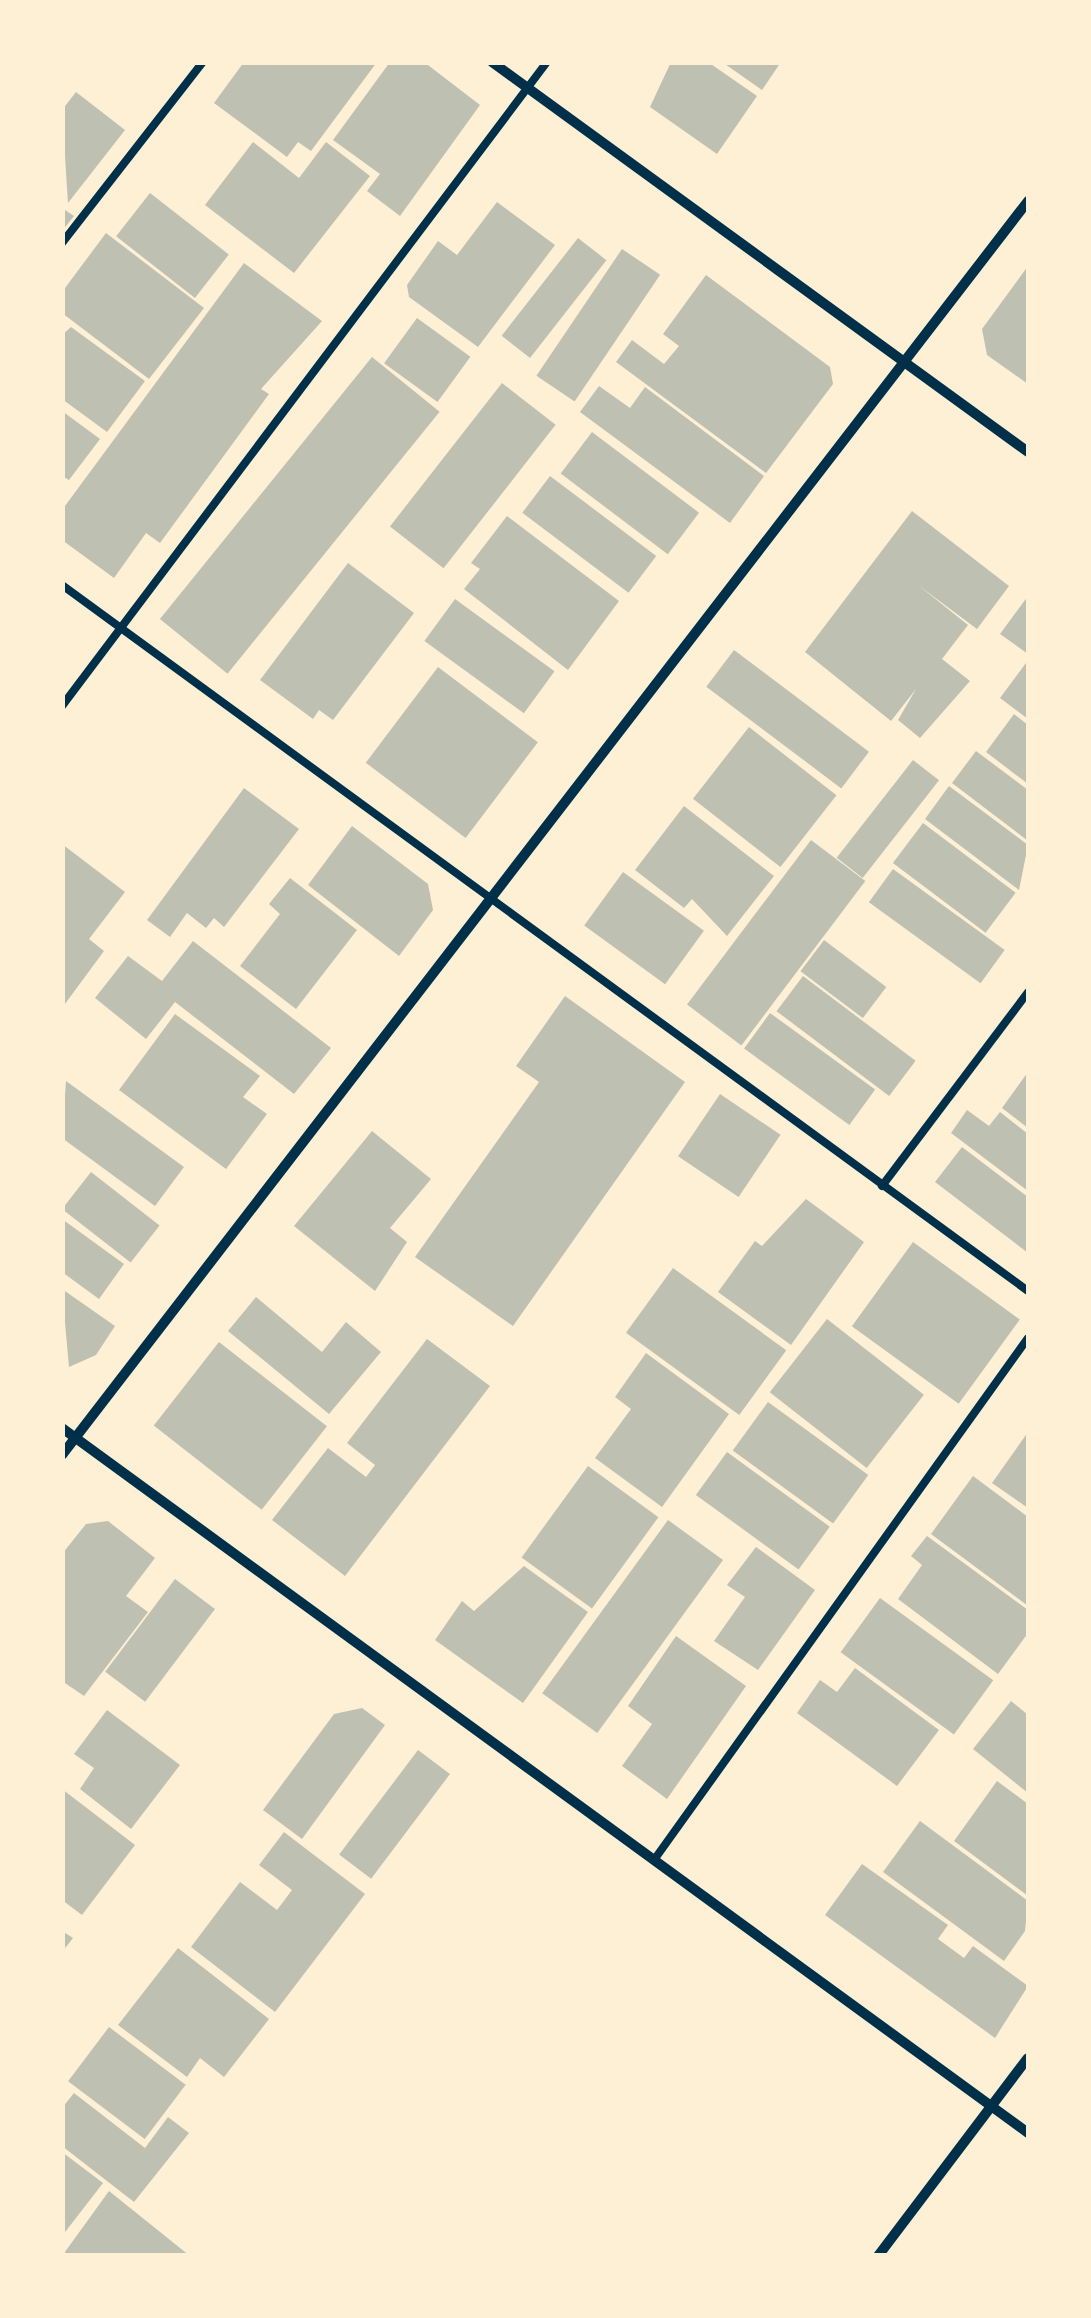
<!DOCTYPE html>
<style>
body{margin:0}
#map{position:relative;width:1091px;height:2318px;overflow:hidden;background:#fdf0d5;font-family:"Golos Text",sans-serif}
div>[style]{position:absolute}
.building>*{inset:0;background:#bec0b2;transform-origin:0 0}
.service>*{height:8px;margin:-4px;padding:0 4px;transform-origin:4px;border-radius:4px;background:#003049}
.minor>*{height:10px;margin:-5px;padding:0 5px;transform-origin:5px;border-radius:5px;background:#003049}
span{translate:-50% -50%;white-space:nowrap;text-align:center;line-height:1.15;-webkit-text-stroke:8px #fdf0d5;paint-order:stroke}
.frame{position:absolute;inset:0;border:65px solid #fdf0d5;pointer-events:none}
</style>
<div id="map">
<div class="building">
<i style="clip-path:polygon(244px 62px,377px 62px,311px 151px,298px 142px,287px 157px,214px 103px)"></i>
<i style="clip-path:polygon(390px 62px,424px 62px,480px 105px,400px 216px,367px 191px,380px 174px,333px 140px)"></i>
<i style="clip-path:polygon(671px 62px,708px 62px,757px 96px,717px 154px,650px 107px)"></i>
<i style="clip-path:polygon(722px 62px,781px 62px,762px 90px)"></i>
<i style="clip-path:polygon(76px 92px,125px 130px,68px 203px,62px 110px)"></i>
<i style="clip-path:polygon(253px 142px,299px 178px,326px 142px,370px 176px,294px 273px,205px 205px)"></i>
<i style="left:150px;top:193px;width:100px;height:55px;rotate:38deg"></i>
<i style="clip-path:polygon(497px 202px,555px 245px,478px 347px,409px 297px,407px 285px,438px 241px,457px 255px)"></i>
<i style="clip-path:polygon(62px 208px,74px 216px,62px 231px)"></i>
<i style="clip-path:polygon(106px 233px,204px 308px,149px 379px,62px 313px,62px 292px)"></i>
<i style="left:578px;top:238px;width:36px;height:124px;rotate:38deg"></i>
<i style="left:622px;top:249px;width:46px;height:153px;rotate:34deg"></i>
<i style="clip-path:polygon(244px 263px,322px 321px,261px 389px,269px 394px,160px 543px,146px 533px,114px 578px,62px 540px,62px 510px)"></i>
<i style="clip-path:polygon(1028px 266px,1028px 384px,987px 355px,982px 329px)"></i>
<i style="clip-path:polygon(706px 275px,830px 367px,833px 384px,766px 473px,616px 362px,632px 340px,664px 364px,679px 346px,663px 334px)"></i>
<i style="left:417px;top:318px;width:66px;height:56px;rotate:36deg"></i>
<i style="clip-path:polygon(71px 327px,145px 381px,107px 432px,62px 399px,62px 335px)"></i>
<i style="left:372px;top:357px;width:87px;height:337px;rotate:39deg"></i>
<i style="left:502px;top:383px;width:68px;height:182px;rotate:38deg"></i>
<i style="clip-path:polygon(599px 386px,630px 408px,645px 387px,764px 476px,730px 523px,580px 412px)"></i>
<i style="clip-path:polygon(62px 411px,100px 439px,69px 480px,62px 476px)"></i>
<i style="left:592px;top:432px;width:134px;height:52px;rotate:37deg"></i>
<i style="left:550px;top:476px;width:133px;height:46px;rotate:37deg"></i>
<i style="clip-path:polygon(912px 511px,1009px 586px,977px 629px,918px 585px,968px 625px,942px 659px,970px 681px,920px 738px,898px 720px,916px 689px,891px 721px,805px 652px)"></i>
<i style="clip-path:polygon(507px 516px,619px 601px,568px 670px,464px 589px,480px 569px,471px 563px)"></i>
<i style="clip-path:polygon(348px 563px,414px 613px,333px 720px,319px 710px,313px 719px,260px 680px)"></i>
<i style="clip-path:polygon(1028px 596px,1028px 654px,1000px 634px)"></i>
<i style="left:455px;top:599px;width:123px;height:52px;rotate:36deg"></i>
<i style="left:734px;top:650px;width:169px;height:46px;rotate:37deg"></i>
<i style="clip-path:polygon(1026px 663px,1028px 665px,1028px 719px,1000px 698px)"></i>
<i style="left:438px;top:667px;width:125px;height:120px;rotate:37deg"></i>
<i style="clip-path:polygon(1014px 714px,1028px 725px,1028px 784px,986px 752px)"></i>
<i style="left:749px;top:727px;width:111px;height:91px;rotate:38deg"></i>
<i style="clip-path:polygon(976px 751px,1028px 790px,1028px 841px,952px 783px)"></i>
<i style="left:913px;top:760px;width:33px;height:124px;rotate:38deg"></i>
<i style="clip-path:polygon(949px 786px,1028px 845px,1019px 890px,925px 819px)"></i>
<i style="clip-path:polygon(244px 788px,299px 829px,224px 927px,214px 918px,206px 928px,187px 913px,170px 937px,147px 920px)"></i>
<i style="clip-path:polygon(684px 806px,774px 876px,727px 936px,692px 899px,684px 908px,635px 870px)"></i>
<i style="left:923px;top:823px;width:116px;height:50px;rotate:37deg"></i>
<i style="clip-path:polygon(352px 826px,428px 884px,433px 910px,399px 956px,308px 885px)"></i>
<i style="left:811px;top:840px;width:68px;height:206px;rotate:37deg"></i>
<i style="clip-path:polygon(62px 844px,125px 892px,89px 939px,104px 951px,62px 1008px)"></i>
<i style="left:893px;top:869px;width:138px;height:41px;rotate:36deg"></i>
<i style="left:623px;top:872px;width:100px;height:66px;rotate:36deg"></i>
<i style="clip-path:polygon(290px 878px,357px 930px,296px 1009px,240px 966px,280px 914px,269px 904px)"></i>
<i style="left:824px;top:940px;width:78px;height:39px;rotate:37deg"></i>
<i style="clip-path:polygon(193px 941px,331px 1048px,294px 1094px,175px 1002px,146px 1039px,95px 998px,128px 956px,162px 981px)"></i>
<i style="left:803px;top:976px;width:141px;height:44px;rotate:37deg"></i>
<i style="clip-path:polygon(565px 996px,685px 1082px,513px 1326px,415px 1257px,539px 1082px,516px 1066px)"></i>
<i style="left:770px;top:1013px;width:130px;height:44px;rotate:36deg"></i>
<i style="clip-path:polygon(175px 1014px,260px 1076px,243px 1097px,267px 1114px,226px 1169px,119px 1090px)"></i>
<i style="clip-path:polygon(1028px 1072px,1028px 1128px,1002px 1108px)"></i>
<i style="clip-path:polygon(66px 1081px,184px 1167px,155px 1206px,62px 1138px)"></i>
<i style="left:720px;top:1094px;width:73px;height:75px;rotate:34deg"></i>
<i style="clip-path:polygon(967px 1110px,989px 1126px,1000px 1112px,1028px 1134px,1028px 1191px,951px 1133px)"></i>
<i style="clip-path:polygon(372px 1131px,431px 1179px,390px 1228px,407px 1242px,375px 1291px,294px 1226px)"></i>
<i style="clip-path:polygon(962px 1147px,1028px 1197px,1028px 1253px,935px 1182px)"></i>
<i style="left:91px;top:1172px;width:87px;height:47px;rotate:38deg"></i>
<i style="clip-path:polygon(806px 1199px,864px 1242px,791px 1345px,718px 1292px,755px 1241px,762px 1246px)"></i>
<i style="clip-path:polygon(62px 1219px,124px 1264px,99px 1299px,62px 1272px)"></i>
<i style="left:913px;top:1242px;width:132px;height:104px;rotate:36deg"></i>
<i style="left:673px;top:1268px;width:140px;height:80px;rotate:36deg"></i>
<i style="clip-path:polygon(62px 1289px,115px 1326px,96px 1355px,69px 1367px)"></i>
<i style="clip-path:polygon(256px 1297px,322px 1352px,346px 1322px,381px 1352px,329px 1414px,228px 1331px)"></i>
<i style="left:827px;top:1319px;width:123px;height:93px;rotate:38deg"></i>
<i style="clip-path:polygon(427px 1339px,490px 1386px,345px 1576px,272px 1520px,328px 1448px,366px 1477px,375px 1465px,347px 1443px)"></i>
<i style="left:219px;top:1342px;width:137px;height:106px;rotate:38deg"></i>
<i style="clip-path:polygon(646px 1353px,729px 1414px,662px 1507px,595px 1458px,631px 1409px,615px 1397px)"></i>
<i style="left:768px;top:1402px;width:124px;height:60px;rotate:36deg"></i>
<i style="clip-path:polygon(1028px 1432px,1028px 1508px,992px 1483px)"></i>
<i style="left:727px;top:1452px;width:127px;height:53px;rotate:36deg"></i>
<i style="left:588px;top:1466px;width:87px;height:113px;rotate:36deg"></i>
<i style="clip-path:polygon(973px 1476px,1028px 1517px,1028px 1606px,931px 1534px)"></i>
<i style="left:668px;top:1520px;width:68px;height:214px;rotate:36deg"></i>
<i style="clip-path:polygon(108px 1521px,155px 1558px,126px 1596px,148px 1612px,84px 1696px,62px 1681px,62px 1554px,86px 1524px)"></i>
<i style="clip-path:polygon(927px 1536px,1028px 1610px,1028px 1633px,998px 1674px,898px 1599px,922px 1565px,911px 1556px)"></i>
<i style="clip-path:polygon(756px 1547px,815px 1590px,758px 1670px,714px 1641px,745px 1597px,727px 1585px)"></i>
<i style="clip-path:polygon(524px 1566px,588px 1612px,523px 1703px,435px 1640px,462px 1601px,474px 1611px)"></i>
<i style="left:175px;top:1579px;width:50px;height:116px;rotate:37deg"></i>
<i style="left:880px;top:1598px;width:140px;height:67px;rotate:36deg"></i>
<i style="clip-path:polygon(676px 1636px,746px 1686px,667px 1799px,622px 1766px,652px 1724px,628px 1706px)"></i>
<i style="clip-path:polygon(855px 1668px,939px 1730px,897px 1786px,797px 1713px,820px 1680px,837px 1692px)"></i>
<i style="clip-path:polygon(1011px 1701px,1028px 1715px,1028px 1793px,973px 1749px)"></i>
<i style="clip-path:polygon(362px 1708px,385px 1725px,302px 1839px,263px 1810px,334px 1714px)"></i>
<i style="clip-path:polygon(107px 1710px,180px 1765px,131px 1829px,80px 1789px,94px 1768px,74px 1754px)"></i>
<i style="left:418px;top:1750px;width:40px;height:131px;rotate:37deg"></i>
<i style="clip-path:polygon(997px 1781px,1028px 1804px,1028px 1896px,954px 1841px)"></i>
<i style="clip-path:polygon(62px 1789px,135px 1845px,82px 1915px,62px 1900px)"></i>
<i style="clip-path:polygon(920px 1821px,1028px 1901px,1025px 1931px,1004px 1961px,883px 1872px)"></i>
<i style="clip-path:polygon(284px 1832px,365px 1894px,275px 2012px,191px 1947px,240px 1882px,277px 1910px,292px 1890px,259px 1865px)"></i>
<i style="clip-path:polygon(862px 1864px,948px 1925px,938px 1939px,964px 1958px,973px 1946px,1028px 1986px,995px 2038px,825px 1915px)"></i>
<i style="clip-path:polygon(62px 1931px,73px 1938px,62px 1952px)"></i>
<i style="clip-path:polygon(178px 1948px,269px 2019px,224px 2077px,200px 2058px,187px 2077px,118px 2025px)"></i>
<i style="left:109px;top:2027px;width:96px;height:68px;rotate:37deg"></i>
<i style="clip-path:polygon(74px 2093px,145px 2148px,168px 2117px,189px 2133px,134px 2202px,62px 2146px,62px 2108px)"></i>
<i style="clip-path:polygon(62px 2152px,103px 2183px,62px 2236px)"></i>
<i style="clip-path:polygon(109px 2191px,190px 2256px,62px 2256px)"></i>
</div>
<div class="service">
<i style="left:62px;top:243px;width:229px;rotate:-52.1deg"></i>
<i style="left:62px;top:585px;width:1196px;rotate:36.16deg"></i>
<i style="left:62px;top:706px;width:806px;rotate:-53.02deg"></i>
<i style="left:882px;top:1186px;width:243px;rotate:-53deg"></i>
<i style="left:654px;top:1860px;width:642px;rotate:-54.38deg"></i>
</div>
<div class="minor">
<i style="left:492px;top:62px;width:663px;rotate:36.04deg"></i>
<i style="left:62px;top:1428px;width:1196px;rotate:36.12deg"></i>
<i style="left:62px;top:1455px;width:1583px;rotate:-52.39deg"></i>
<i style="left:878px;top:2256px;width:248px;rotate:-52.9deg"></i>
</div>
<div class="frame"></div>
</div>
